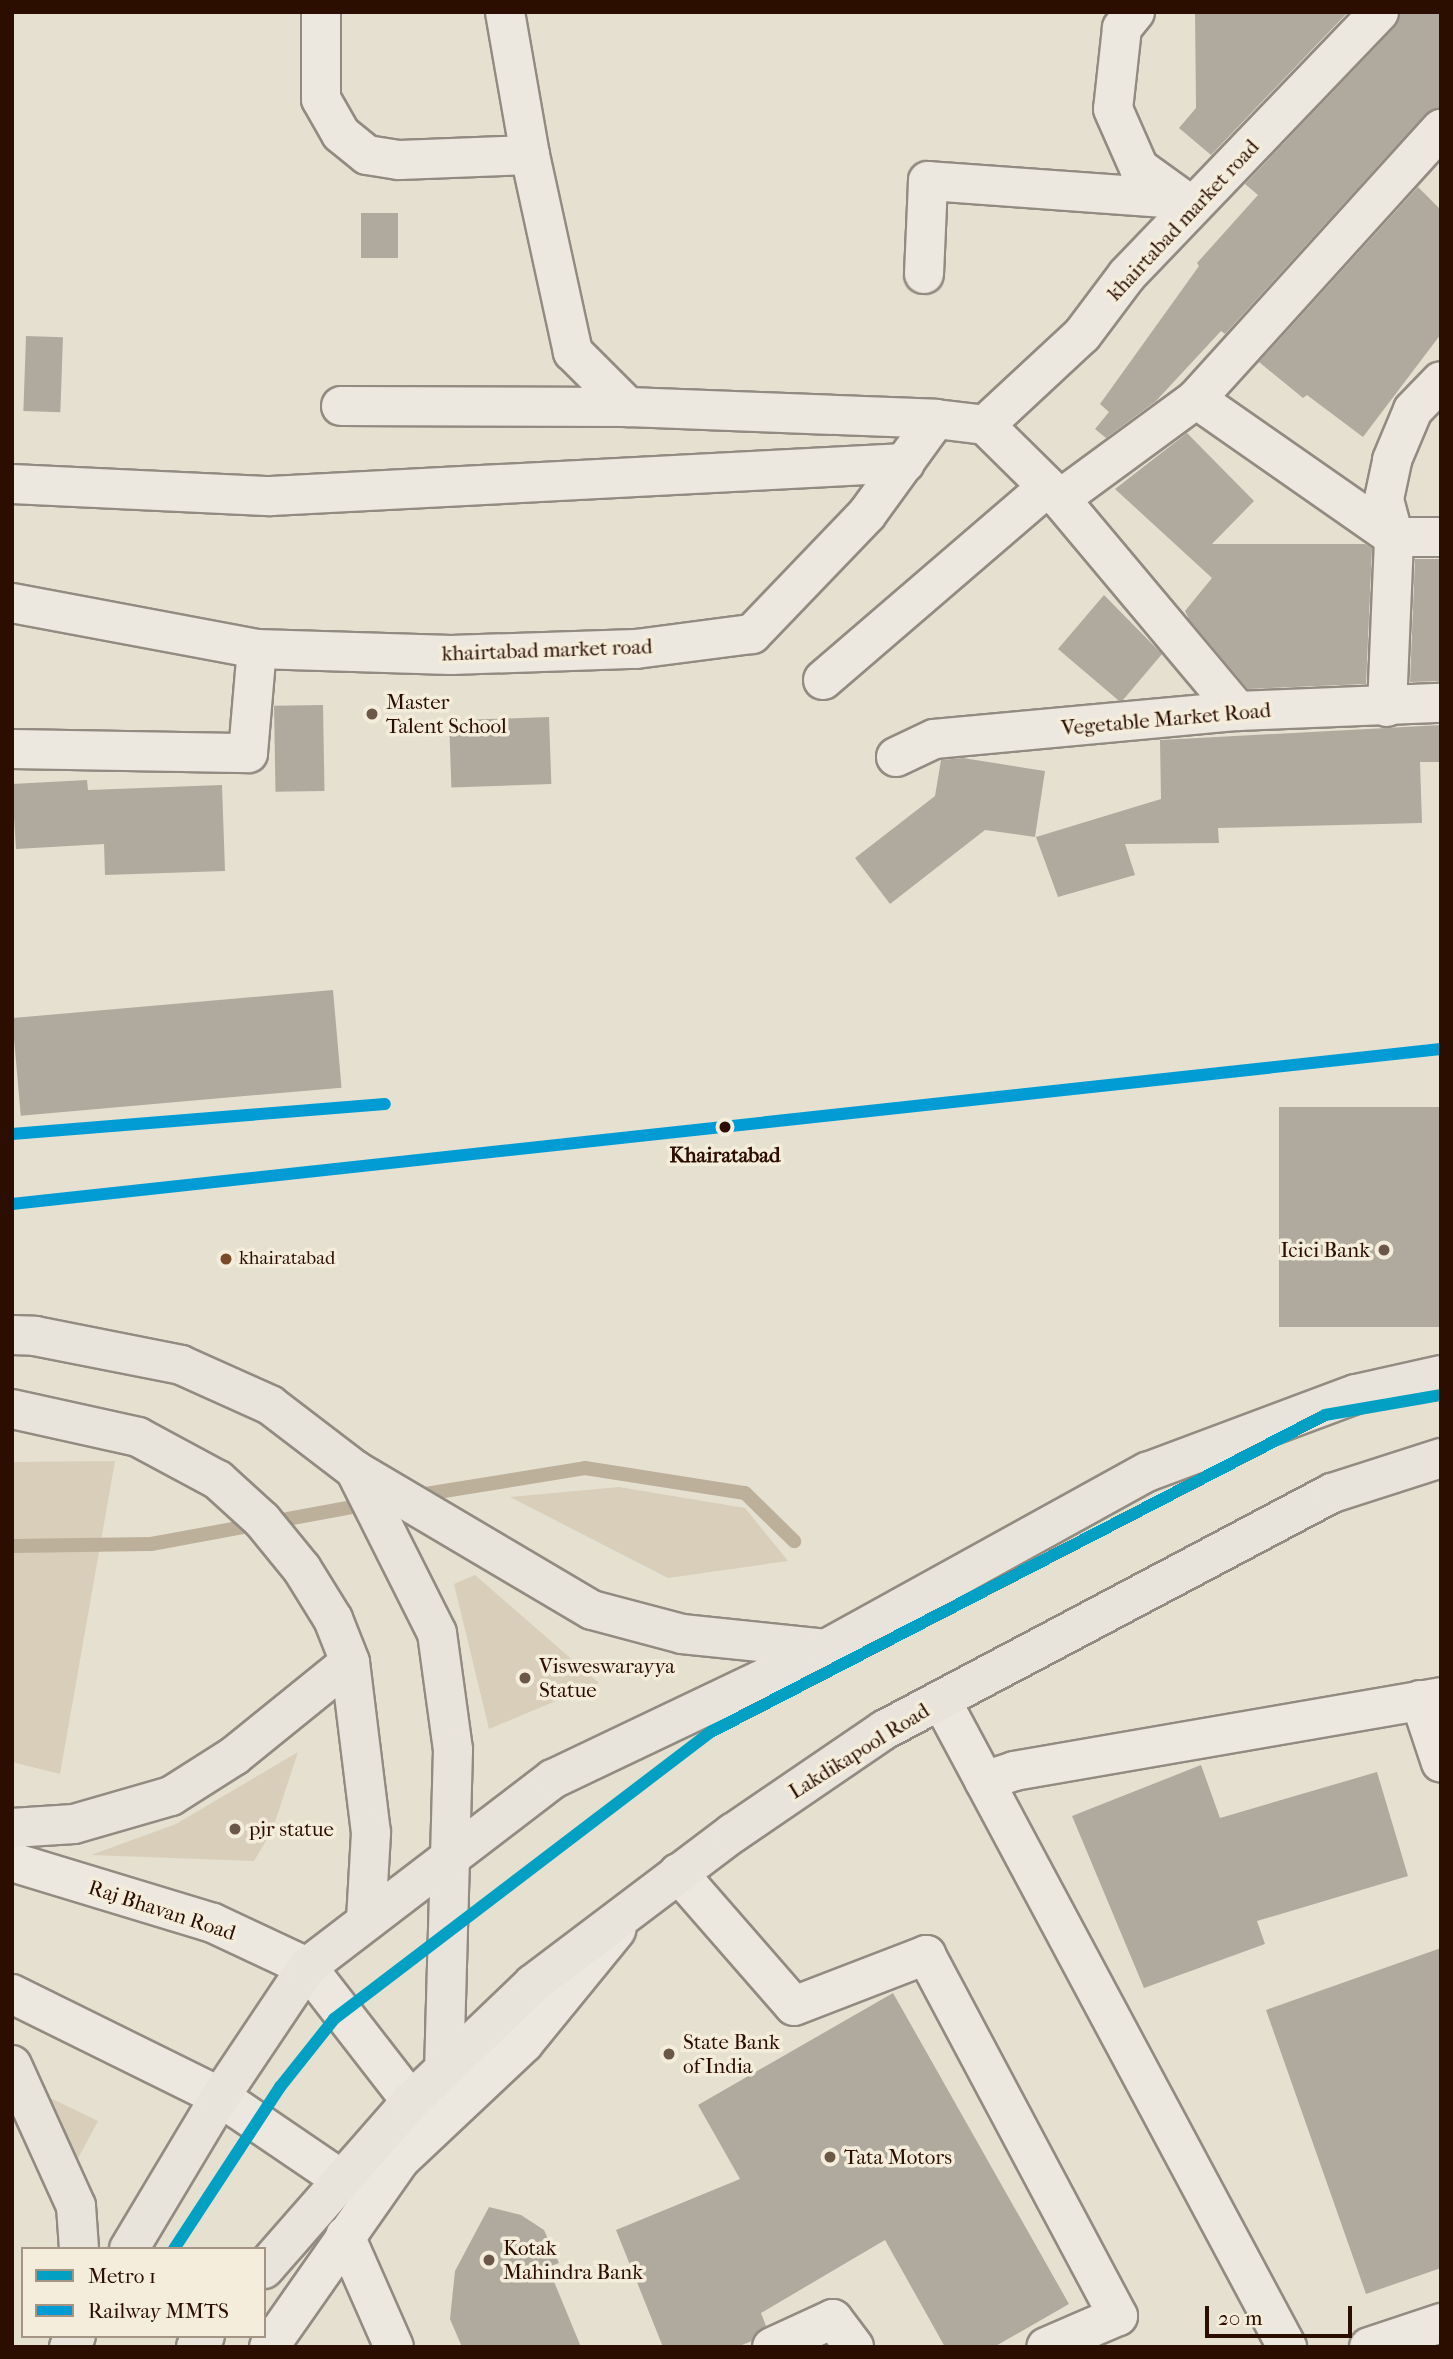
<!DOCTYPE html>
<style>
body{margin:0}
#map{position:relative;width:1453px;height:2359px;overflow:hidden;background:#e6e0d1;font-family:"IM FELL French Canon",serif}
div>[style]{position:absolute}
.green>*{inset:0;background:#d9ceb9}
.stream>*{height:14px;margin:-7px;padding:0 7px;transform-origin:7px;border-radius:7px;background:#bdb09b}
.building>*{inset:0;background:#b0aa9e;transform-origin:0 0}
.roads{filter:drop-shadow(2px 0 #928b81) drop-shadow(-2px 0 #928b81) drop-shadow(0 2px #928b81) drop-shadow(0 -2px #928b81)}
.street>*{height:38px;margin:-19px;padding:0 19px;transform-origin:19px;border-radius:19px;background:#ece8e0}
.secondary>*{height:38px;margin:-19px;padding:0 19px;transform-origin:19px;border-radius:19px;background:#ece8e0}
.primary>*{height:38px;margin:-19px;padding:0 19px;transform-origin:19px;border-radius:19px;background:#e9e4db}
.highway>*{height:38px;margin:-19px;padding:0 19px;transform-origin:19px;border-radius:19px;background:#e9e4db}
.rail-1>*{height:12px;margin:-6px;padding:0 6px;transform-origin:6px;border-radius:6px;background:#029cd5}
.metro-1>*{height:12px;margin:-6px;padding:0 6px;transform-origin:6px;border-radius:6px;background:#02a1c4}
.dots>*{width:19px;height:19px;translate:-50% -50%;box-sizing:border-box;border:4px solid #f5eddb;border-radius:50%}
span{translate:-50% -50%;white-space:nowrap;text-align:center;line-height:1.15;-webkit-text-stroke:7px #f5eddb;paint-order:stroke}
.bus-label{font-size:19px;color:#2b0e00}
.left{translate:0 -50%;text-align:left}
.street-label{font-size:21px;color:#2b0e00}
.poi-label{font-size:21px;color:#2b0e00}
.right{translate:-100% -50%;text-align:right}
.stop-label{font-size:21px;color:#2b0e00;font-weight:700}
.frame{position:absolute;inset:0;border:14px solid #2b0e00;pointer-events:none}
.legend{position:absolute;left:21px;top:2247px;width:245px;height:91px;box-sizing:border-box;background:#f5eddb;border:2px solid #a49483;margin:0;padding:9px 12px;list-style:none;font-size:21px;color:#2b0e00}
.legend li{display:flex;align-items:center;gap:14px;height:35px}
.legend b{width:35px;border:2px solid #a49483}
.scale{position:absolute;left:1205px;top:2306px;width:147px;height:32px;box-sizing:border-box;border:4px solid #2b0e00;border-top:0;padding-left:9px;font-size:21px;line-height:24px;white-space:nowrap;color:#2b0e00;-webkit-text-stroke:5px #f5eddb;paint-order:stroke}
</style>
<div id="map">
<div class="green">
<i style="clip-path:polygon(115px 1461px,60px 1774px,12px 1762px,12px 1462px)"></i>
<i style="clip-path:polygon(619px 1487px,745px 1508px,788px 1561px,668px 1578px,510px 1497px)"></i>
<i style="clip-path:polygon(475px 1575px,599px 1683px,489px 1729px,454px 1584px)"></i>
<i style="clip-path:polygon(298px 1752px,272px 1831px,254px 1861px,91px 1855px,176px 1824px)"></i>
<i style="clip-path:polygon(13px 2080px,98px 2121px,58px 2196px)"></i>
</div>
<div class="stream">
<i style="left:413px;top:1496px;width:174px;rotate:-9.2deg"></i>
<i style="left:585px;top:1468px;width:162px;rotate:8.9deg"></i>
<i style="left:745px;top:1493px;width:69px;rotate:44.4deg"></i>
<i style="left:12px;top:1546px;width:139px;rotate:-0.8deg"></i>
<i style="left:151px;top:1544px;width:222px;rotate:-10.4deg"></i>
</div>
<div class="building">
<i style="clip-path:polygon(1195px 12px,1348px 12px,1211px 155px,1179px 128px,1196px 108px)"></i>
<i style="clip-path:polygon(1400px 12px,1441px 12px,1441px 108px,1425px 114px,1225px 334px,1221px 331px,1156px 401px,1106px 438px,1095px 429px,1109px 412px,1100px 404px,1199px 266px,1197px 263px,1258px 195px,1245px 184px,1395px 27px)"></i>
<i style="clip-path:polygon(1418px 187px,1441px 210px,1441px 334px,1363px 437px,1307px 395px,1303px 398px,1259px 362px)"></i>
<i style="left:361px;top:213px;width:37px;height:45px"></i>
<i style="left:26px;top:336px;width:37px;height:75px;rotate:2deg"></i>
<i style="clip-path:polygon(1187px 433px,1254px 501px,1212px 544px,1365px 544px,1372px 548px,1366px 684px,1248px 689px,1189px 619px,1185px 611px,1212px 578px,1115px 489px)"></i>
<i style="clip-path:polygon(1415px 559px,1441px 559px,1441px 681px,1410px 682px)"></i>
<i style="clip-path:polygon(1104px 595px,1162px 654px,1123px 700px,1118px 700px,1058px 649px)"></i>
<i style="left:323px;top:705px;width:86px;height:49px;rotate:89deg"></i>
<i style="left:549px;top:717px;width:67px;height:100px;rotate:88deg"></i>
<i style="clip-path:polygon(1441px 725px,1441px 762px,1420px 762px,1422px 823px,1218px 828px,1219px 843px,1125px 844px,1135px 875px,1058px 897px,1036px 837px,1161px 799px,1160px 740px)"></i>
<i style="clip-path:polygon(963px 758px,1045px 771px,1035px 837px,985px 830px,890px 904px,855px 858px,935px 796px,941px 760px)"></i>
<i style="clip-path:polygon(87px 780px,88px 790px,222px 785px,225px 871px,105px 875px,104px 844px,16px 849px,12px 784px)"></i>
<i style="left:333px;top:990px;width:98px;height:322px;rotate:85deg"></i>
<i style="left:1441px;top:1107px;width:220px;height:162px;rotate:90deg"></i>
<i style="clip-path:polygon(1201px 1765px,1220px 1818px,1377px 1772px,1408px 1876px,1257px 1921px,1265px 1944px,1144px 1988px,1072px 1816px)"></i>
<i style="clip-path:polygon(1441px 1948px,1441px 2268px,1366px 2294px,1266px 2010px)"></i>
<i style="clip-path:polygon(893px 1993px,1069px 2304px,994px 2347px,945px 2347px,885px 2240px,761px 2313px,766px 2326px,752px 2341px,737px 2347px,663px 2347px,616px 2230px,740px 2179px,698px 2105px)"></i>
<i style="clip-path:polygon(489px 2207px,521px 2215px,544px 2230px,559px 2263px,548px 2267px,581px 2347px,462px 2347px,450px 2319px,455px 2271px)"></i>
</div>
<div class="roads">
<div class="street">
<i style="left:321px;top:12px;width:87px;rotate:90deg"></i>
<i style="left:321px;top:99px;width:40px;rotate:60.3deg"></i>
<i style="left:341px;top:134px;width:33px;rotate:39deg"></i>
<i style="left:367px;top:155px;width:32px;rotate:9deg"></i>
<i style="left:399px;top:160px;width:131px;rotate:-2.2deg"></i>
<i style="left:505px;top:12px;width:145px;rotate:80.1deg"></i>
<i style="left:530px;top:155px;width:202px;rotate:77.7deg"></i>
<i style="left:573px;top:352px;width:78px;rotate:45deg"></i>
<i style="left:1135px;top:12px;width:21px;rotate:129deg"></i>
<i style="left:1122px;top:28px;width:81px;rotate:96.3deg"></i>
<i style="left:1113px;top:109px;width:64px;rotate:66.2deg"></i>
<i style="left:1139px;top:168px;width:53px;rotate:35.8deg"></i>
<i style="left:924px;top:274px;width:93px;rotate:-87.5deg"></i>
<i style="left:928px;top:181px;width:253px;rotate:4.1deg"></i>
<i style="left:1196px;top:399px;width:241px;rotate:34.9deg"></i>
<i style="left:1394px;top:537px;width:47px"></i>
<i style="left:341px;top:406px;width:287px;rotate:0.2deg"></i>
<i style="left:628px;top:407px;width:308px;rotate:2.2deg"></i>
<i style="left:985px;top:425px;width:132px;rotate:-42.9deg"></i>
<i style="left:1082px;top:335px;width:75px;rotate:-53.1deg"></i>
<i style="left:1127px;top:275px;width:364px;rotate:-46.2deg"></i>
<i style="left:12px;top:484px;width:259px;rotate:2.7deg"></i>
<i style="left:271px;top:496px;width:635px;rotate:-2.98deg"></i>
<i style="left:1060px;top:499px;width:169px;rotate:-36.3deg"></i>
<i style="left:1196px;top:399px;width:365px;rotate:-47.8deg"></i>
<i style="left:12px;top:603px;width:249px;rotate:10.6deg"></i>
<i style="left:257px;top:649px;width:194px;rotate:1.8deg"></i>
<i style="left:451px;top:655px;width:185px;rotate:-1.9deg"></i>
<i style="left:636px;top:649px;width:117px;rotate:-7.4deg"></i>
<i style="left:752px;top:634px;width:166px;rotate:-46.2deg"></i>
<i style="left:867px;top:514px;width:117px;rotate:-54deg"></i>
<i style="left:936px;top:419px;width:49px;rotate:7deg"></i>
<i style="left:985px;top:425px;width:105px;rotate:44.6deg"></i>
<i style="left:1060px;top:499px;width:277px;rotate:50deg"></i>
<i style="left:823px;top:680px;width:296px;rotate:-40.7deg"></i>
<i style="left:1387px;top:707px;width:170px;rotate:-87.6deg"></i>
<i style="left:1394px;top:537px;width:39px;rotate:-105deg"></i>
<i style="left:1384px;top:499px;width:40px;rotate:-78deg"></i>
<i style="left:1392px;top:460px;width:54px;rotate:-67.2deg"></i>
<i style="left:1413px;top:410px;width:40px;rotate:-46deg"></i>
<i style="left:12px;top:749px;width:236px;rotate:1deg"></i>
<i style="left:248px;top:753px;width:104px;rotate:-85.1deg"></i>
<i style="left:896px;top:757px;width:42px;rotate:-25.3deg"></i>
<i style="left:934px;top:739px;width:305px;rotate:-5.3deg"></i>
<i style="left:1238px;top:711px;width:203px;rotate:-2.3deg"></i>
<i style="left:941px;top:1700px;width:734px;rotate:61.86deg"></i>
<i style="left:1420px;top:1700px;width:66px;rotate:71.6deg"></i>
<i style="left:984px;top:1781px;width:32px;rotate:-18deg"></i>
<i style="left:1014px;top:1771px;width:433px;rotate:-9.8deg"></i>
<i style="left:678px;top:1873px;width:176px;rotate:48.9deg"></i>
<i style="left:794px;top:2006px;width:142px;rotate:-21.1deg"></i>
<i style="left:926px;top:1955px;width:409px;rotate:62deg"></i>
<i style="left:1118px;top:2316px;width:78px;rotate:156.7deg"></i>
<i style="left:772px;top:2347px;width:67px;rotate:-24.7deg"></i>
<i style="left:833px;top:2319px;width:35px;rotate:53deg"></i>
<i style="left:1369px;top:2347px;width:76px;rotate:-18.4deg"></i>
</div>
<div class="secondary">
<i style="left:12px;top:1862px;width:210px;rotate:16.9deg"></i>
<i style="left:213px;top:1923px;width:104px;rotate:25.1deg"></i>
<i style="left:307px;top:1967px;width:170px;rotate:52.2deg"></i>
<i style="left:12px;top:1994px;width:232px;rotate:26.3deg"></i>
<i style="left:220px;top:2097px;width:148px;rotate:34.2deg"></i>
<i style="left:345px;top:2236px;width:121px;rotate:66.2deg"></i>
<i style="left:269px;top:2347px;width:228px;rotate:-55deg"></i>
<i style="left:400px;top:2160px;width:170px;rotate:-43.3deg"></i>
<i style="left:524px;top:2043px;width:146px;rotate:-50.8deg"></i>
</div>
<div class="primary">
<i style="left:12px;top:1335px;width:23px;rotate:2deg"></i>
<i style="left:35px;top:1336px;width:149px;rotate:11.2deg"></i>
<i style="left:181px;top:1365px;width:98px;rotate:24.2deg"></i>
<i style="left:270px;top:1405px;width:107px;rotate:37.4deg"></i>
<i style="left:355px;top:1470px;width:182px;rotate:63.3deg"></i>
<i style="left:437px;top:1633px;width:118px;rotate:82.2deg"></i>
<i style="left:453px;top:1750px;width:320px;rotate:91.6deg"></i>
<i style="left:12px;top:1409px;width:129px;rotate:12.5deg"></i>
<i style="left:138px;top:1437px;width:91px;rotate:28.3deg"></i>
<i style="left:218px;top:1480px;width:59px;rotate:42.3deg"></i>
<i style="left:262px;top:1520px;width:63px;rotate:50.8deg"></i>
<i style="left:302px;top:1569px;width:59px;rotate:58.2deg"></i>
<i style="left:333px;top:1619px;width:46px;rotate:68.4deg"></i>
<i style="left:350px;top:1662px;width:172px;rotate:83deg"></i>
<i style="left:371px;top:1833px;width:86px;rotate:93.3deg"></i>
<i style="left:12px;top:1828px;width:62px;rotate:-3.7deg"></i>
<i style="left:74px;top:1824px;width:101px;rotate:-16.1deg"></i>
<i style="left:171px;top:1796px;width:75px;rotate:-32.4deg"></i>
<i style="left:234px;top:1756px;width:149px;rotate:-39deg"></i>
</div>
<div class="highway">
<i style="left:355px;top:1470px;width:275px;rotate:30.6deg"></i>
<i style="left:592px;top:1610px;width:93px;rotate:14.9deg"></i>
<i style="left:682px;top:1634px;width:145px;rotate:5.9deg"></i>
<i style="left:12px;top:2065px;width:155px;rotate:65.6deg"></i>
<i style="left:76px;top:2206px;width:43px;rotate:86deg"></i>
<i style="left:129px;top:2249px;width:177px;rotate:-59.1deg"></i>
<i style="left:220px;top:2097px;width:156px;rotate:-56.2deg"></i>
<i style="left:307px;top:1967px;width:310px;rotate:-37.4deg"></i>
<i style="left:553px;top:1779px;width:302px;rotate:-25.5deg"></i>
<i style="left:826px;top:1649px;width:367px;rotate:-28.9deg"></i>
<i style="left:1147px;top:1472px;width:223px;rotate:-20.5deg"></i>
<i style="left:1356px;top:1394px;width:87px;rotate:-12.6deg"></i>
<i style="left:264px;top:2269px;width:223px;rotate:-48.8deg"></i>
<i style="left:411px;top:2101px;width:169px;rotate:-43.8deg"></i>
<i style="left:533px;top:1984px;width:251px;rotate:-37.1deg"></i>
<i style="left:733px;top:1833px;width:183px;rotate:-34.3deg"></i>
<i style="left:884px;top:1730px;width:507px;rotate:-27.88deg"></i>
<i style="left:1332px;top:1493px;width:114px;rotate:-17.8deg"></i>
<i style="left:69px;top:2347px;width:13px;rotate:-58deg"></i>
<i style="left:196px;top:2347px;width:14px;rotate:-51deg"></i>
</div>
</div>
<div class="rail-1">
<i style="left:12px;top:1134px;width:374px;rotate:-4.6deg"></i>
<i style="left:12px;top:1204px;width:1437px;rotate:-6.19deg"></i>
</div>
<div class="metro-1">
<i style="left:174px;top:2249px;width:194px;rotate:-56.8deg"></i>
<i style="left:280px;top:2087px;width:87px;rotate:-51.5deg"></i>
<i style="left:334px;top:2019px;width:472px;rotate:-37.3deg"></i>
<i style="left:709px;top:1733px;width:693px;rotate:-27.3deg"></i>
<i style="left:1325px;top:1415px;width:118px;rotate:-9.8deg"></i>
</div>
<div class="dots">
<i style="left:372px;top:714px;background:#6c5849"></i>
<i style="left:725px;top:1127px;background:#2b0e00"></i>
<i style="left:1384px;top:1250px;background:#6c5849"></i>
<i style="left:226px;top:1259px;background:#7a4b2a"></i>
<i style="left:525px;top:1678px;background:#6c5849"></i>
<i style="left:235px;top:1829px;background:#6c5849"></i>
<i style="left:669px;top:2054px;background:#6c5849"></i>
<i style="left:830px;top:2157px;background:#6c5849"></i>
<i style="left:489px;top:2260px;background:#6c5849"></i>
</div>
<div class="bus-label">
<span class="left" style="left:239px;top:1259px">khairatabad</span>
</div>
<div class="street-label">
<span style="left:1183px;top:220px;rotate:-47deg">khairtabad market road</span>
<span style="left:547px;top:650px;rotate:-2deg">khairtabad market road</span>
<span style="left:1166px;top:719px;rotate:-5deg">Vegetable Market Road</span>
<span style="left:859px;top:1751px;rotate:-32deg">Lakdikapool Road</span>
<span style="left:162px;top:1910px;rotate:18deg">Raj Bhavan Road</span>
</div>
<div class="poi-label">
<span class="left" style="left:386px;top:714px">Master<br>Talent School</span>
<span class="right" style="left:1370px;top:1250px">Icici Bank</span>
<span class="left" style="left:539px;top:1678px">Visweswarayya<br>Statue</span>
<span class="left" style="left:249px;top:1829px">pjr statue</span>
<span class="left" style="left:683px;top:2054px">State Bank<br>of India</span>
<span class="left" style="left:844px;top:2157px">Tata Motors</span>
<span class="left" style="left:503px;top:2260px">Kotak<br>Mahindra Bank</span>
</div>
<div class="stop-label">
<span style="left:725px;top:1155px">Khairatabad</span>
</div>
<div class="frame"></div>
<ul class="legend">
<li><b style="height:9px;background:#02a1c4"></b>Metro 1</li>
<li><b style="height:9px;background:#029cd5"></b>Railway MMTS</li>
</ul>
<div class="scale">20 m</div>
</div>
